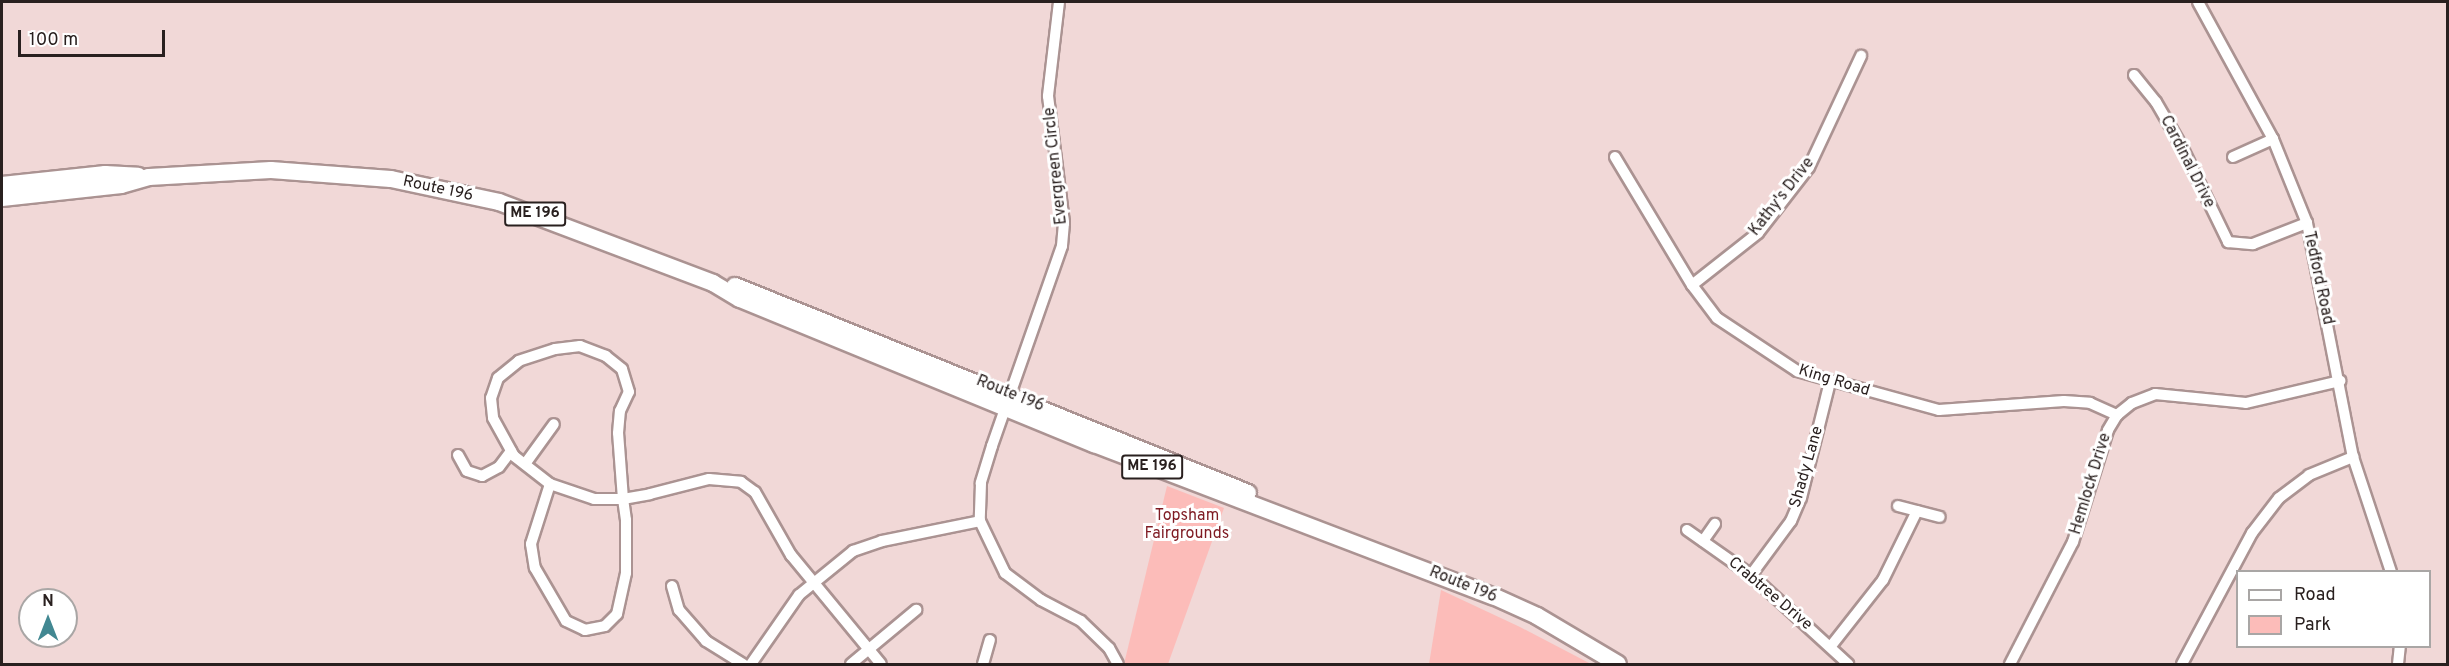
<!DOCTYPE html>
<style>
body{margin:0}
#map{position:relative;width:2449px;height:666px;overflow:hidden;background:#f1d8d7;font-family:Overpass,sans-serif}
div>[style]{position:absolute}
.green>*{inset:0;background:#fcbcb9}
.roads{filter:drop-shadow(2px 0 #ab9392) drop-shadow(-2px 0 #ab9392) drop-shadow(0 2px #ab9392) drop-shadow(0 -2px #ab9392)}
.minor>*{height:10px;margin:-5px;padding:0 5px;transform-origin:5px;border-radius:5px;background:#fff}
.trunk>*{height:16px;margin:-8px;padding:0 8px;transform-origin:8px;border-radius:8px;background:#fff}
span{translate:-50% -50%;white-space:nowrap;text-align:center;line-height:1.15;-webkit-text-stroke:6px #fff;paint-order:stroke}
.shield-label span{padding:2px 4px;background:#fff;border:2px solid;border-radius:4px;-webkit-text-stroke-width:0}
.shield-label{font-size:15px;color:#29201f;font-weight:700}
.street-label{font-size:16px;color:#29201f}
.park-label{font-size:16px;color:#7f1b23}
.frame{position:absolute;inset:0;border:3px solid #29201f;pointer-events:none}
.legend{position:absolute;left:2236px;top:570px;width:195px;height:78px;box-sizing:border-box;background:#fff;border:2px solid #a9a6a5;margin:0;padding:8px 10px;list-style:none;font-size:18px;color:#29201f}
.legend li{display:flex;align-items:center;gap:12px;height:30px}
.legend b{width:30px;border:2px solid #a9a6a5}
.north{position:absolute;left:18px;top:588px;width:60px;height:60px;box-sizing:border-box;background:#fff;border:2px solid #a9a6a5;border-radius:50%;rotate:0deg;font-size:16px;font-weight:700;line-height:24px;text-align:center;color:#29201f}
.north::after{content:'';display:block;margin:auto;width:21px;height:27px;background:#428892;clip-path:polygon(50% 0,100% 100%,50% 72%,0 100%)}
.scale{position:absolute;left:18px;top:30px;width:147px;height:27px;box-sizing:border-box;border:3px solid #29201f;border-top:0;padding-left:8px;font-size:18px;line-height:21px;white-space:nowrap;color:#29201f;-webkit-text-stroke:4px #fff;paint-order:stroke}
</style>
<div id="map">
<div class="green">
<i style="clip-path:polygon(1167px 486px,1224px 508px,1168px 664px,1124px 664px)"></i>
<i style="clip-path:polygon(1441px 590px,1520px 627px,1591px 664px,1429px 664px)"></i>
</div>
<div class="roads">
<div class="minor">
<i style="left:1059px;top:2px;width:95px;rotate:96.7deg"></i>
<i style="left:1048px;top:96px;width:128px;rotate:82.8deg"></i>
<i style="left:1064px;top:223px;width:23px;rotate:95deg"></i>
<i style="left:1062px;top:246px;width:212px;rotate:109.3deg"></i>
<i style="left:992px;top:446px;width:39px;rotate:107deg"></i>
<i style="left:981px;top:483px;width:38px;rotate:92deg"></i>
<i style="left:980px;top:521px;width:58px;rotate:64.3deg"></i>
<i style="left:1005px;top:573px;width:45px;rotate:36.9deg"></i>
<i style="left:1041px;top:600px;width:45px;rotate:27.7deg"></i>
<i style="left:1081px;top:621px;width:39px;rotate:44deg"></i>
<i style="left:1109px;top:648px;width:18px;rotate:61deg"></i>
<i style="left:2198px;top:2px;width:156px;rotate:61.3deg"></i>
<i style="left:2273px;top:139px;width:91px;rotate:68deg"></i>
<i style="left:2307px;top:223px;width:238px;rotate:78.9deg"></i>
<i style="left:2353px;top:457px;width:121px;rotate:71.7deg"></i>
<i style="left:2134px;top:75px;width:35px;rotate:51deg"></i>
<i style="left:2156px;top:102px;width:50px;rotate:59.8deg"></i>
<i style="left:2181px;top:145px;width:108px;rotate:64.1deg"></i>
<i style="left:2228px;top:242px;width:25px;rotate:5deg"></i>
<i style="left:2253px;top:244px;width:58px;rotate:-21.3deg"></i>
<i style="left:1615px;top:157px;width:149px;rotate:59deg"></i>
<i style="left:1692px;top:285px;width:41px;rotate:52.9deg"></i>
<i style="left:1717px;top:318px;width:96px;rotate:33.5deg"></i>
<i style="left:1797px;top:371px;width:147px;rotate:15.4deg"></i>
<i style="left:1939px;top:410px;width:125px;rotate:-4.1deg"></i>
<i style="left:2064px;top:401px;width:26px;rotate:4deg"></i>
<i style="left:2090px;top:403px;width:30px;rotate:24deg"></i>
<i style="left:2233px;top:157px;width:44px;rotate:-24.2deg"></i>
<i style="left:1692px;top:285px;width:84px;rotate:-38.2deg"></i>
<i style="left:1758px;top:233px;width:83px;rotate:-52.3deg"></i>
<i style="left:1809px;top:167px;width:123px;rotate:-64.9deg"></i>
<i style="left:458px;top:455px;width:18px;rotate:61deg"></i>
<i style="left:467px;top:471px;width:16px;rotate:18deg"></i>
<i style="left:482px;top:476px;width:19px;rotate:-28deg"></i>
<i style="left:499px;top:467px;width:20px;rotate:-53deg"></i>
<i style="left:525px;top:464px;width:49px;rotate:-54.1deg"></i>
<i style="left:550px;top:484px;width:63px;rotate:107.6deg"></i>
<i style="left:531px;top:544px;width:24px;rotate:81deg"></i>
<i style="left:535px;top:568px;width:61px;rotate:59.7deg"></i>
<i style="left:566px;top:621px;width:21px;rotate:25deg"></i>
<i style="left:585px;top:630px;width:20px;rotate:-11deg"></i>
<i style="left:605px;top:626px;width:17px;rotate:-45deg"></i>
<i style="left:617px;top:614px;width:42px;rotate:-77.6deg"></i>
<i style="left:626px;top:573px;width:53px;rotate:-90deg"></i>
<i style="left:626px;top:520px;width:21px;rotate:-98deg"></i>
<i style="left:623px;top:499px;width:66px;rotate:-94.3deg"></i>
<i style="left:618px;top:433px;width:22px;rotate:-85deg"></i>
<i style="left:620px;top:411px;width:21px;rotate:-65deg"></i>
<i style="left:629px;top:392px;width:24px;rotate:-107deg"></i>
<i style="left:622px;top:369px;width:21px;rotate:-141deg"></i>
<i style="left:606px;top:356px;width:28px;rotate:-159deg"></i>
<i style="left:580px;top:346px;width:25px;rotate:173deg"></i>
<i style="left:555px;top:349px;width:38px;rotate:162deg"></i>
<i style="left:519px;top:361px;width:27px;rotate:141deg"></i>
<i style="left:498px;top:378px;width:21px;rotate:109deg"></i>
<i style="left:491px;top:398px;width:20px;rotate:84deg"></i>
<i style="left:493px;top:418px;width:43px;rotate:61.1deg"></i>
<i style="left:514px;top:456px;width:46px;rotate:37.9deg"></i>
<i style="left:550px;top:484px;width:46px;rotate:18.8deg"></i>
<i style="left:594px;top:499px;width:29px"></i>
<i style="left:623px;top:499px;width:27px;rotate:-10deg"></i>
<i style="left:650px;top:494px;width:61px;rotate:-14.3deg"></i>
<i style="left:709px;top:479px;width:32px;rotate:5deg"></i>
<i style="left:741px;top:482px;width:17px;rotate:36deg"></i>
<i style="left:755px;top:492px;width:73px;rotate:60.3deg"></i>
<i style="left:791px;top:555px;width:141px;rotate:50.5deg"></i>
<i style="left:1898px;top:506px;width:43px;rotate:14.7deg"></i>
<i style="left:1687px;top:530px;width:78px;rotate:35.1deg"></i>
<i style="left:1751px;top:575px;width:132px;rotate:42.5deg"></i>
<i style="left:1703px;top:541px;width:21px;rotate:-55deg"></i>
<i style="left:1751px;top:575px;width:67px;rotate:-53.5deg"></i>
<i style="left:1791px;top:521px;width:25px;rotate:-67deg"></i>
<i style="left:1801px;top:498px;width:120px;rotate:-76deg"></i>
<i style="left:672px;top:586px;width:25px;rotate:74deg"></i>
<i style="left:679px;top:610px;width:41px;rotate:48.9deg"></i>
<i style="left:706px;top:641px;width:44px;rotate:31.9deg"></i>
<i style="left:1831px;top:646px;width:84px;rotate:-51.8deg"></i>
<i style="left:1883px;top:580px;width:77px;rotate:-63.8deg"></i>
<i style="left:751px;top:664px;width:84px;rotate:-55.2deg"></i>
<i style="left:799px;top:595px;width:70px;rotate:-39.2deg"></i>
<i style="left:853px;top:551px;width:31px;rotate:-19deg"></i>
<i style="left:882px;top:541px;width:100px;rotate:-11.5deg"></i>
<i style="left:851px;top:664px;width:85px;rotate:-39.7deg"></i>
<i style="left:983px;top:664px;width:25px;rotate:-74deg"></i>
<i style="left:2010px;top:664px;width:137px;rotate:-62.7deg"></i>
<i style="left:2073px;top:542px;width:117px;rotate:-72.6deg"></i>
<i style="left:2108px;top:430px;width:17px;rotate:-59deg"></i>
<i style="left:2117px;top:415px;width:19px;rotate:-39deg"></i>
<i style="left:2132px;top:403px;width:25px;rotate:-21deg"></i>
<i style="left:2155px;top:394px;width:91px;rotate:5.6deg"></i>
<i style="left:2246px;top:403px;width:97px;rotate:-13.2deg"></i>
<i style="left:2182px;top:664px;width:149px;rotate:-61.9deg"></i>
<i style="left:2252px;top:533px;width:44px;rotate:-52.4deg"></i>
<i style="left:2279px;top:498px;width:38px;rotate:-37deg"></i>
<i style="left:2309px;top:475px;width:48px;rotate:-22.2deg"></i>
<i style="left:2398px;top:664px;width:18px;rotate:-84deg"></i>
</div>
<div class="trunk">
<i style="left:2px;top:185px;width:104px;rotate:-6.1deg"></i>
<i style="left:105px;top:174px;width:33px;rotate:3deg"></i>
<i style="left:2px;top:198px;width:120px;rotate:-6.2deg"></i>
<i style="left:121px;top:185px;width:29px;rotate:-16deg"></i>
<i style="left:149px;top:177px;width:122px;rotate:-3.3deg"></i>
<i style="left:271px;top:170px;width:120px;rotate:4.3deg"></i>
<i style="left:391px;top:179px;width:110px;rotate:12deg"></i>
<i style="left:499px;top:202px;width:229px;rotate:20.7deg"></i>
<i style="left:713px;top:283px;width:31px;rotate:31deg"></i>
<i style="left:740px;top:299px;width:383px;rotate:22.3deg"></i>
<i style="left:1094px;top:444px;width:427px;rotate:20.9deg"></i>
<i style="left:1493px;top:596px;width:48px;rotate:24.4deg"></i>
<i style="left:1537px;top:616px;width:94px;rotate:30.7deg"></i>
<i style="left:735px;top:286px;width:553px;rotate:21.97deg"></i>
</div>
</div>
<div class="shield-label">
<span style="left:535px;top:214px">ME 196</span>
<span style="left:1152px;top:467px">ME 196</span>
</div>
<div class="street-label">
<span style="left:2187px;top:162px;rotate:63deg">Cardinal Drive</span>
<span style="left:1056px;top:166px;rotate:-96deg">Evergreen Circle</span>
<span style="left:438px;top:189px;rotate:12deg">Route 196</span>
<span style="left:1782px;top:197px;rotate:-52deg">Kathy's Drive</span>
<span style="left:2318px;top:278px;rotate:78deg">Tedford Road</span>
<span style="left:1834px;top:381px;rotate:17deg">King Road</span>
<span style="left:1010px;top:394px;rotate:22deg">Route 196</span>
<span style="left:1807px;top:467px;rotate:-74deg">Shady Lane</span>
<span style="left:2091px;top:484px;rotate:-73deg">Hemlock Drive</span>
<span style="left:1463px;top:585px;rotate:22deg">Route 196</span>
<span style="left:1770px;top:594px;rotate:40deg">Crabtree Drive</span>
</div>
<div class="park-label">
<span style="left:1187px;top:525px">Topsham<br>Fairgrounds</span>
</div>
<div class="frame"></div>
<ul class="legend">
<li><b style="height:8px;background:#fff"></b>Road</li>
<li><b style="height:16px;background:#fcbcb9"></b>Park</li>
</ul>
<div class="north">N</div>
<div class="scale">100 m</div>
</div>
